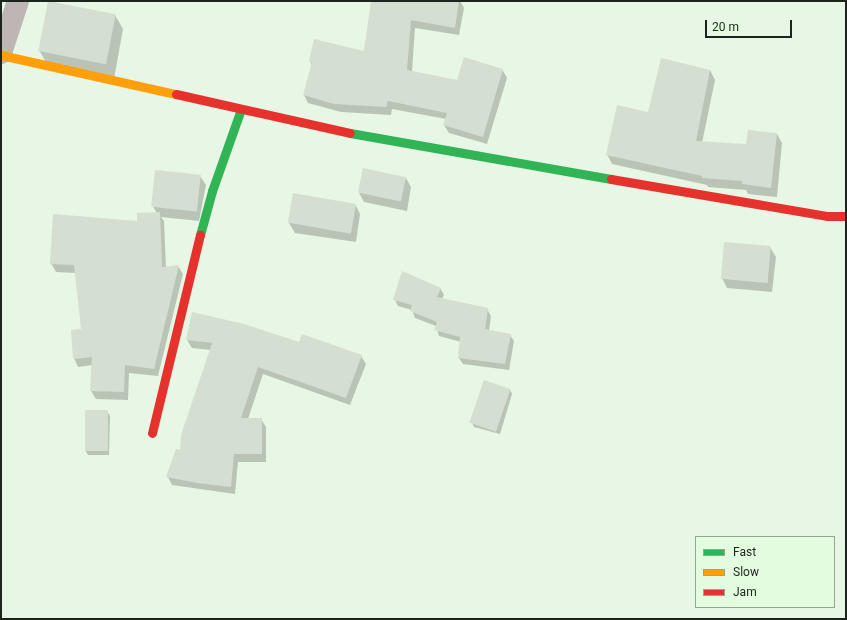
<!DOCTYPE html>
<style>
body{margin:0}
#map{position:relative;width:847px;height:620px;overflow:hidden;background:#e8f6e5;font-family:Roboto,sans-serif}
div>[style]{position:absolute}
.shadow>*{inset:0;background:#0003}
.building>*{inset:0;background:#d4dfd2;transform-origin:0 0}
.street>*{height:22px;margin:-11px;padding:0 11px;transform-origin:11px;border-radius:11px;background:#beb6b5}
.fast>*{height:9px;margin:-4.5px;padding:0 4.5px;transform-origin:4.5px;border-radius:4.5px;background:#30b455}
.slow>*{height:9px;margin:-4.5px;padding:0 4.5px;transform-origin:4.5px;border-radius:4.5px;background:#ff9f0a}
.jam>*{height:9px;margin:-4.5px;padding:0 4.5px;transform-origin:4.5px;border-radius:4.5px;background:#e5322d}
span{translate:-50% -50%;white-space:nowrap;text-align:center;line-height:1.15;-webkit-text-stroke:4px #e3fcdf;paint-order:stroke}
.frame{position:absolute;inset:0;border:2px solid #1c251b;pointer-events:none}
.legend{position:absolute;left:695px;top:536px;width:140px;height:72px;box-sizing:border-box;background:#e3fcdf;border:1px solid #93a691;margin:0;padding:5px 7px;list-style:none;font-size:12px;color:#1c251b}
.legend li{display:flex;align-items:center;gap:8px;height:20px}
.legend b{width:20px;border:1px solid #93a691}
.scale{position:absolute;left:705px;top:20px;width:87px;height:18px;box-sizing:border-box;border:2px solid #1c251b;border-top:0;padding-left:5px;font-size:12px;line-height:14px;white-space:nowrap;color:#1c251b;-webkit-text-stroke:3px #e3fcdf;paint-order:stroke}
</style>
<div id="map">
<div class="shadow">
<i style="clip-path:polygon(372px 1px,460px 1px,464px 8px,459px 35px,415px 28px,412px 72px,457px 81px,502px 69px,507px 78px,487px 144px,449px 133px,444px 125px,446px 119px,392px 109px,391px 115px,341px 112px,308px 103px,304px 95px,312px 65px,310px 61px,364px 52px)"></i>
<i style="clip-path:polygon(115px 15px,123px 29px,114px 79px,47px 64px,39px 50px)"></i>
<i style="clip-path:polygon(710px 70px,715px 80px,702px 143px,747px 145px,777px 134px,782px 143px,777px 197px,748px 194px,746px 190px,708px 187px,707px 185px,612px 164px,607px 154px,649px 113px)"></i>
<i style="clip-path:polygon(200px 176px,206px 185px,199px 221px,161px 217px,164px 221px,166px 268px,178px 266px,183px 274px,158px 376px,129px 373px,128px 400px,96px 399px,91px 391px,92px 365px,78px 367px,74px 358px,82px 330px,76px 273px,56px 272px,51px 263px,157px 213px,153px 207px)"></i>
<i style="clip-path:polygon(406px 178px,411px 187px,407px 211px,364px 202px,359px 193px)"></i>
<i style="clip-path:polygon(355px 204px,360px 214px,356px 242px,295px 233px,289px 223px)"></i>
<i style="clip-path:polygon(770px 247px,776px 257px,772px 292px,727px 288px,722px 278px)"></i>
<i style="clip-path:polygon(440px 288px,444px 295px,442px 299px,487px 309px,491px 316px,489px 331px,510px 335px,514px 341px,509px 370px,463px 364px,459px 358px,461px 342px,439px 336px,436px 326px,415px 318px,412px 310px,398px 306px,395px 300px)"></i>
<i style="clip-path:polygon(193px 314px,300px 343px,361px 356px,366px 364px,350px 405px,263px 374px,248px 419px,261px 419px,266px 427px,266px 462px,238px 462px,235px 494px,172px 485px,168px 477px,180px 451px,211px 350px,192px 348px,187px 340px)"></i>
<i style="clip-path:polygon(510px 389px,512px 394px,500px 434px,474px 427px,472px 423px)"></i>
<i style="clip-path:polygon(107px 411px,110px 416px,109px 455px,88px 455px,85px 450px)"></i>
</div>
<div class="building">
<i style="left:48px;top:1px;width:69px;height:51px;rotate:11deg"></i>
<i style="clip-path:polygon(371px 1px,459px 1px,455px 28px,411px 20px,407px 70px,457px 80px,464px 57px,503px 69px,483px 137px,443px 125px,447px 113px,388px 101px,386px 107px,334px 104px,303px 95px,312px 62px,309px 61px,314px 39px,364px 51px)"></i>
<i style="clip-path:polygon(661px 58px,710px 70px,696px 141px,746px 144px,748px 130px,777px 133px,771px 188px,742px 184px,742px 181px,702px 178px,702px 176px,606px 155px,617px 105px,648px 112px)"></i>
<i style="left:363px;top:168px;width:44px;height:25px;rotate:12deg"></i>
<i style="left:155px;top:170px;width:46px;height:37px;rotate:6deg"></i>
<i style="left:293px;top:193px;width:64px;height:30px;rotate:10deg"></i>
<i style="clip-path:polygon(160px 212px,162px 267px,179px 265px,154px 369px,125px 365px,124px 392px,90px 391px,92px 357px,73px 359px,71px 330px,81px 329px,74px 265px,50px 264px,53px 214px,137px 221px,137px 213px)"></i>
<i style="left:724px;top:242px;width:47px;height:37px;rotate:5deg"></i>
<i style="clip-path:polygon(402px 271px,441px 288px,437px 297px,488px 308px,485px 329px,511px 334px,505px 364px,458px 358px,460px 337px,434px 330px,437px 322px,410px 311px,412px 305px,393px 300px)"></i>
<i style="clip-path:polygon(192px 312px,244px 324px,299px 342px,302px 334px,362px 355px,346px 398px,258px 367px,241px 418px,262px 418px,262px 454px,234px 454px,231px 487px,197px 483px,166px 477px,176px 449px,180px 450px,181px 435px,212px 343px,186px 340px)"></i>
<i style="left:484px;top:380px;width:28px;height:45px;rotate:19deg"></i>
<i style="left:85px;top:410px;width:23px;height:41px"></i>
</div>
<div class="street">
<i style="left:1px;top:53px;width:55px;rotate:-71.9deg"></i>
</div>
<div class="fast">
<i style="left:350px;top:133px;width:265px;rotate:10deg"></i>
<i style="left:200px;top:235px;width:46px;rotate:-74.7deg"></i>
<i style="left:212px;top:191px;width:87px;rotate:-70.5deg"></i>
</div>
<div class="slow">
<i style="left:1px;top:55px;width:179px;rotate:12.6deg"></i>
</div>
<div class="jam">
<i style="left:176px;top:94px;width:178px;rotate:12.6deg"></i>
<i style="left:611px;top:179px;width:220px;rotate:9.7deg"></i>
<i style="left:828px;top:216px;width:18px"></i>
<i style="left:152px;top:433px;width:204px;rotate:-76.4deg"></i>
</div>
<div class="frame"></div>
<ul class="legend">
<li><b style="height:5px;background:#30b455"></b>Fast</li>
<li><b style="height:5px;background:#ff9f0a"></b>Slow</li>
<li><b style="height:5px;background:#e5322d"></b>Jam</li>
</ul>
<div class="scale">20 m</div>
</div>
